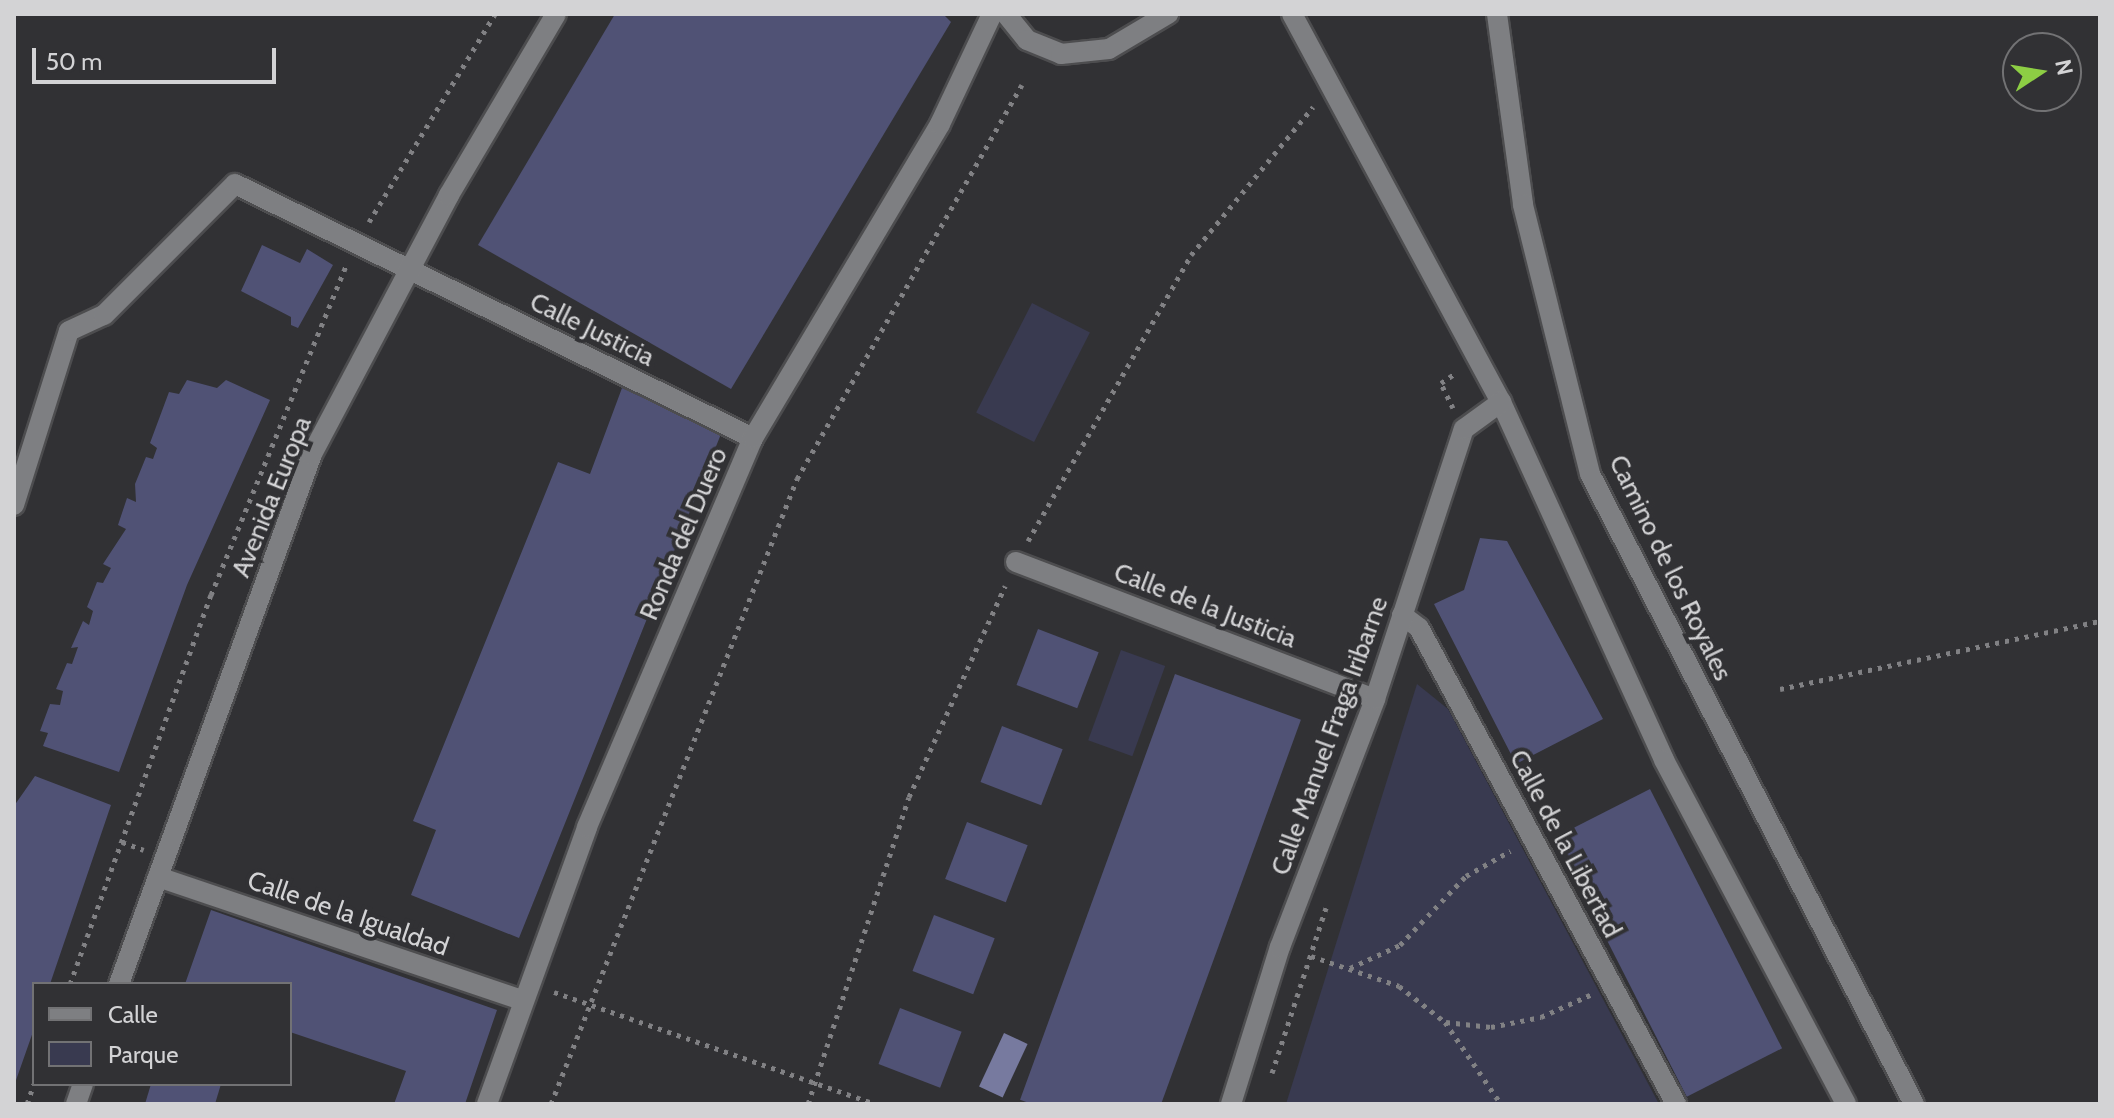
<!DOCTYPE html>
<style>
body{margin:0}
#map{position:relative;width:2114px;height:1118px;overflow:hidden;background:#313134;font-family:Cabin,sans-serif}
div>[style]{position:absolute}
.green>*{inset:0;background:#393a50;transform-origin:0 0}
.water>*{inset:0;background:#777a9f;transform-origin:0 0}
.building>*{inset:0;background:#505275;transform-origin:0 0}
.path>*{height:5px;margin-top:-2.5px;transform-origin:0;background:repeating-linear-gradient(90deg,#818184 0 4px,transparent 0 10px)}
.roads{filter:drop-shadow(2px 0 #4d4d4f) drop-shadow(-2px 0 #4d4d4f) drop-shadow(0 2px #4d4d4f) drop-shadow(0 -2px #4d4d4f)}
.street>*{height:20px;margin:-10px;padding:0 10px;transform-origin:10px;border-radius:10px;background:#7e7f82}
span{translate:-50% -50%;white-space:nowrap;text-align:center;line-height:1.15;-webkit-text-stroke:8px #313134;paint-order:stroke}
.street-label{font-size:26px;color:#d3d3d5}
.frame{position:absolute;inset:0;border:16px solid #d3d3d5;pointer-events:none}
.legend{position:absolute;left:32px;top:982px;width:260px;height:104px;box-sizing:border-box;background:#313134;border:2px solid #727274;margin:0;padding:10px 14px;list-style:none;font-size:24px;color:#d3d3d5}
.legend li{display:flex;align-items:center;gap:16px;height:40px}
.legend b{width:40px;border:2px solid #727274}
.north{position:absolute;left:2002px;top:32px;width:80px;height:80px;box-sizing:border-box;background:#313134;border:2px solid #727274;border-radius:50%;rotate:78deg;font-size:22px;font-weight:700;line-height:32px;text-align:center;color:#d3d3d5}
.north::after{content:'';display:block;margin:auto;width:28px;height:36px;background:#8dce44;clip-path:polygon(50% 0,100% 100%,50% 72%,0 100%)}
.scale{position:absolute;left:32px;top:48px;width:244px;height:36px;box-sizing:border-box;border:4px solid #d3d3d5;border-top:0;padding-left:10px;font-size:24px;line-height:28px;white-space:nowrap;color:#d3d3d5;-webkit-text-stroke:6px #313134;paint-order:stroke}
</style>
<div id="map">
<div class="green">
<i style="left:1032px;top:303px;width:65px;height:123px;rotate:27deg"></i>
<i style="left:1121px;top:650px;width:47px;height:96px;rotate:20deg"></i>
<i style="clip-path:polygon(1417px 684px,1448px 709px,1659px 1104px,1286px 1104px)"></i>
</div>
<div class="water">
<i style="left:1004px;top:1033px;width:26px;height:59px;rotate:25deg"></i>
</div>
<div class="building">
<i style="clip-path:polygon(615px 14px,943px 14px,951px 22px,731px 389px,478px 245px)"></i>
<i style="clip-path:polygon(262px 245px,300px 263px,307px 249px,333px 265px,298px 328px,291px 325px,291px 317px,241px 291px)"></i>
<i style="clip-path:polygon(187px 380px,217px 388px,226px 380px,270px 400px,187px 585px,119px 772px,43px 746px,48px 733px,40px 731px,50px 704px,60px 705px,63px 691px,56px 689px,67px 663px,72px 664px,78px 647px,71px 648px,83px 621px,89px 625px,93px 611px,87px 607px,97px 582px,103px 583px,111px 568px,103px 564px,126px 529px,118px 525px,127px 498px,136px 502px,135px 484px,146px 457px,153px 459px,157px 448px,150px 443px,169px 392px,179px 394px)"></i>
<i style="clip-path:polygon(622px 388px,721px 434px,519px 938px,411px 895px,436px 830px,413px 821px,558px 462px,590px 474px)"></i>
<i style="clip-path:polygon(1480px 538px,1507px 541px,1603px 719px,1516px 764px,1434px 604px,1464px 590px)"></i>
<i style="left:1038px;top:629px;width:65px;height:60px;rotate:21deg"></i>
<i style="left:1175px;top:674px;width:134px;height:453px;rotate:20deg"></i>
<i style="left:1002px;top:726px;width:65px;height:60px;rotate:21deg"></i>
<i style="clip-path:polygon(35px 776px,111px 805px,50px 984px,34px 984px,34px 1029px,14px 1086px,14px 806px)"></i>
<i style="left:1650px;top:789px;width:291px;height:107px;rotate:63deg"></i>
<i style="left:967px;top:822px;width:65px;height:61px;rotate:21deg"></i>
<i style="clip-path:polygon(211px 910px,497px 1010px,465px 1104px,394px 1104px,406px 1071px,290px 1032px,290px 984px,185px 984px)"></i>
<i style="left:934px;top:915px;width:65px;height:60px;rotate:21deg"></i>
<i style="left:900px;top:1008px;width:66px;height:60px;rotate:21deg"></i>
<i style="clip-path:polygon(151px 1084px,221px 1084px,215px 1104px,145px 1104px)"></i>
</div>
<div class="path">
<i style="left:369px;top:222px;width:243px;rotate:-58.8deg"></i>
<i style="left:1453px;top:408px;width:28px;rotate:-116deg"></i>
<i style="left:1441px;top:383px;width:18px;rotate:-34deg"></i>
<i style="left:1028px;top:541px;width:329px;rotate:-60.3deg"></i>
<i style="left:1191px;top:255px;width:192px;rotate:-50.5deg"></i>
<i style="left:1780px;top:689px;width:327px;rotate:-12deg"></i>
<i style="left:122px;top:842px;width:23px;rotate:20deg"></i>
<i style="left:1311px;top:956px;width:93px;rotate:18.8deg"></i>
<i style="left:1399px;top:986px;width:58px;rotate:38deg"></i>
<i style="left:1445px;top:1022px;width:99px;rotate:55.7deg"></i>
<i style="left:1350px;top:968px;width:55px;rotate:-24.7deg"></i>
<i style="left:1400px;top:945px;width:95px;rotate:-46.3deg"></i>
<i style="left:1466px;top:876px;width:51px;rotate:-29.6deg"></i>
<i style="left:70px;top:984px;width:414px;rotate:-70.1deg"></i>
<i style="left:211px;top:595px;width:356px;rotate:-67.7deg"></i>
<i style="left:554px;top:992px;width:340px;rotate:19.2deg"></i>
<i style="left:1446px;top:1022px;width:45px;rotate:6.3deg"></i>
<i style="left:1491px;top:1027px;width:51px;rotate:-11.3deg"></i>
<i style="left:1541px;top:1017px;width:54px;rotate:-24.2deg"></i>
<i style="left:1272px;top:1073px;width:174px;rotate:-71.9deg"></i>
<i style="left:27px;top:1104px;width:21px;rotate:-71deg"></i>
<i style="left:551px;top:1104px;width:672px;rotate:-68.52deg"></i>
<i style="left:797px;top:479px;width:454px;rotate:-60.3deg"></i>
<i style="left:808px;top:1104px;width:323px;rotate:-71.8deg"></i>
<i style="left:909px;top:797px;width:232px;rotate:-65.5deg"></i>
</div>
<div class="roads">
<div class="street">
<i style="left:1006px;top:14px;width:33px;rotate:51deg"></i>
<i style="left:1027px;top:40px;width:37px;rotate:22deg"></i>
<i style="left:1061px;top:54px;width:48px;rotate:-5.9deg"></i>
<i style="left:1109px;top:49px;width:69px;rotate:-30.7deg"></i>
<i style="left:1292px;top:14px;width:441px;rotate:61.7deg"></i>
<i style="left:1501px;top:402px;width:393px;rotate:65.5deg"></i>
<i style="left:1664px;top:760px;width:389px;rotate:62.1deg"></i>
<i style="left:1497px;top:14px;width:193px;rotate:82.2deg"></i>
<i style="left:1523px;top:205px;width:277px;rotate:76deg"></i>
<i style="left:1590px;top:474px;width:708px;rotate:62.78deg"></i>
<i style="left:14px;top:505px;width:182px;rotate:-72.5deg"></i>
<i style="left:69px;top:331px;width:38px;rotate:-25deg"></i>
<i style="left:104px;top:315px;width:185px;rotate:-45deg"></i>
<i style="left:235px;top:184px;width:577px;rotate:26.12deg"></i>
<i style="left:1016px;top:562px;width:384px;rotate:20.9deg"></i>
<i style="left:1402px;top:615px;width:21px;rotate:37deg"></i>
<i style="left:1419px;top:628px;width:541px;rotate:61.63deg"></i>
<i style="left:158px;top:877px;width:384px;rotate:18.7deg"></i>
<i style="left:119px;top:984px;width:564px;rotate:-69.99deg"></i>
<i style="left:312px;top:454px;width:293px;rotate:-62.1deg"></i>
<i style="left:449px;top:195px;width:210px;rotate:-59.4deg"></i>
<i style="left:76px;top:1104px;width:21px;rotate:-71deg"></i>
<i style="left:487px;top:1104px;width:294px;rotate:-70.1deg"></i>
<i style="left:587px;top:827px;width:423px;rotate:-66.9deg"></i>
<i style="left:753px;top:438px;width:365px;rotate:-59.2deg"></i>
<i style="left:940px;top:124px;width:122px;rotate:-64.7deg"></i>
<i style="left:1231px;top:1104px;width:164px;rotate:-72.7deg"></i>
<i style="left:1280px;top:947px;width:266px;rotate:-69deg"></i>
<i style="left:1375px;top:699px;width:284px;rotate:-71.8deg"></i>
<i style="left:1464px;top:429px;width:46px;rotate:-36.1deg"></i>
</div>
</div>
<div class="street-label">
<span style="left:592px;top:330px;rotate:26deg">Calle Justicia</span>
<span style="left:272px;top:497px;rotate:-68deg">Avenida Europa</span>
<span style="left:684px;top:534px;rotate:-67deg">Ronda del Duero</span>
<span style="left:1670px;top:568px;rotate:64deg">Camino de los Royales</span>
<span style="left:1205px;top:606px;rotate:21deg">Calle de la Justicia</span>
<span style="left:1330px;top:736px;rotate:-70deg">Calle Manuel Fraga Iribarne</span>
<span style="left:1565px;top:844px;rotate:62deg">Calle de la Libertad</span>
<span style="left:348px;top:914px;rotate:19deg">Calle de la Igualdad</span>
</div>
<div class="frame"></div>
<ul class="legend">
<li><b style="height:10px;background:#7e7f82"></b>Calle</li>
<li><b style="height:22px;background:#393a50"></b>Parque</li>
</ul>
<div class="north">N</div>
<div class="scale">50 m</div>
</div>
